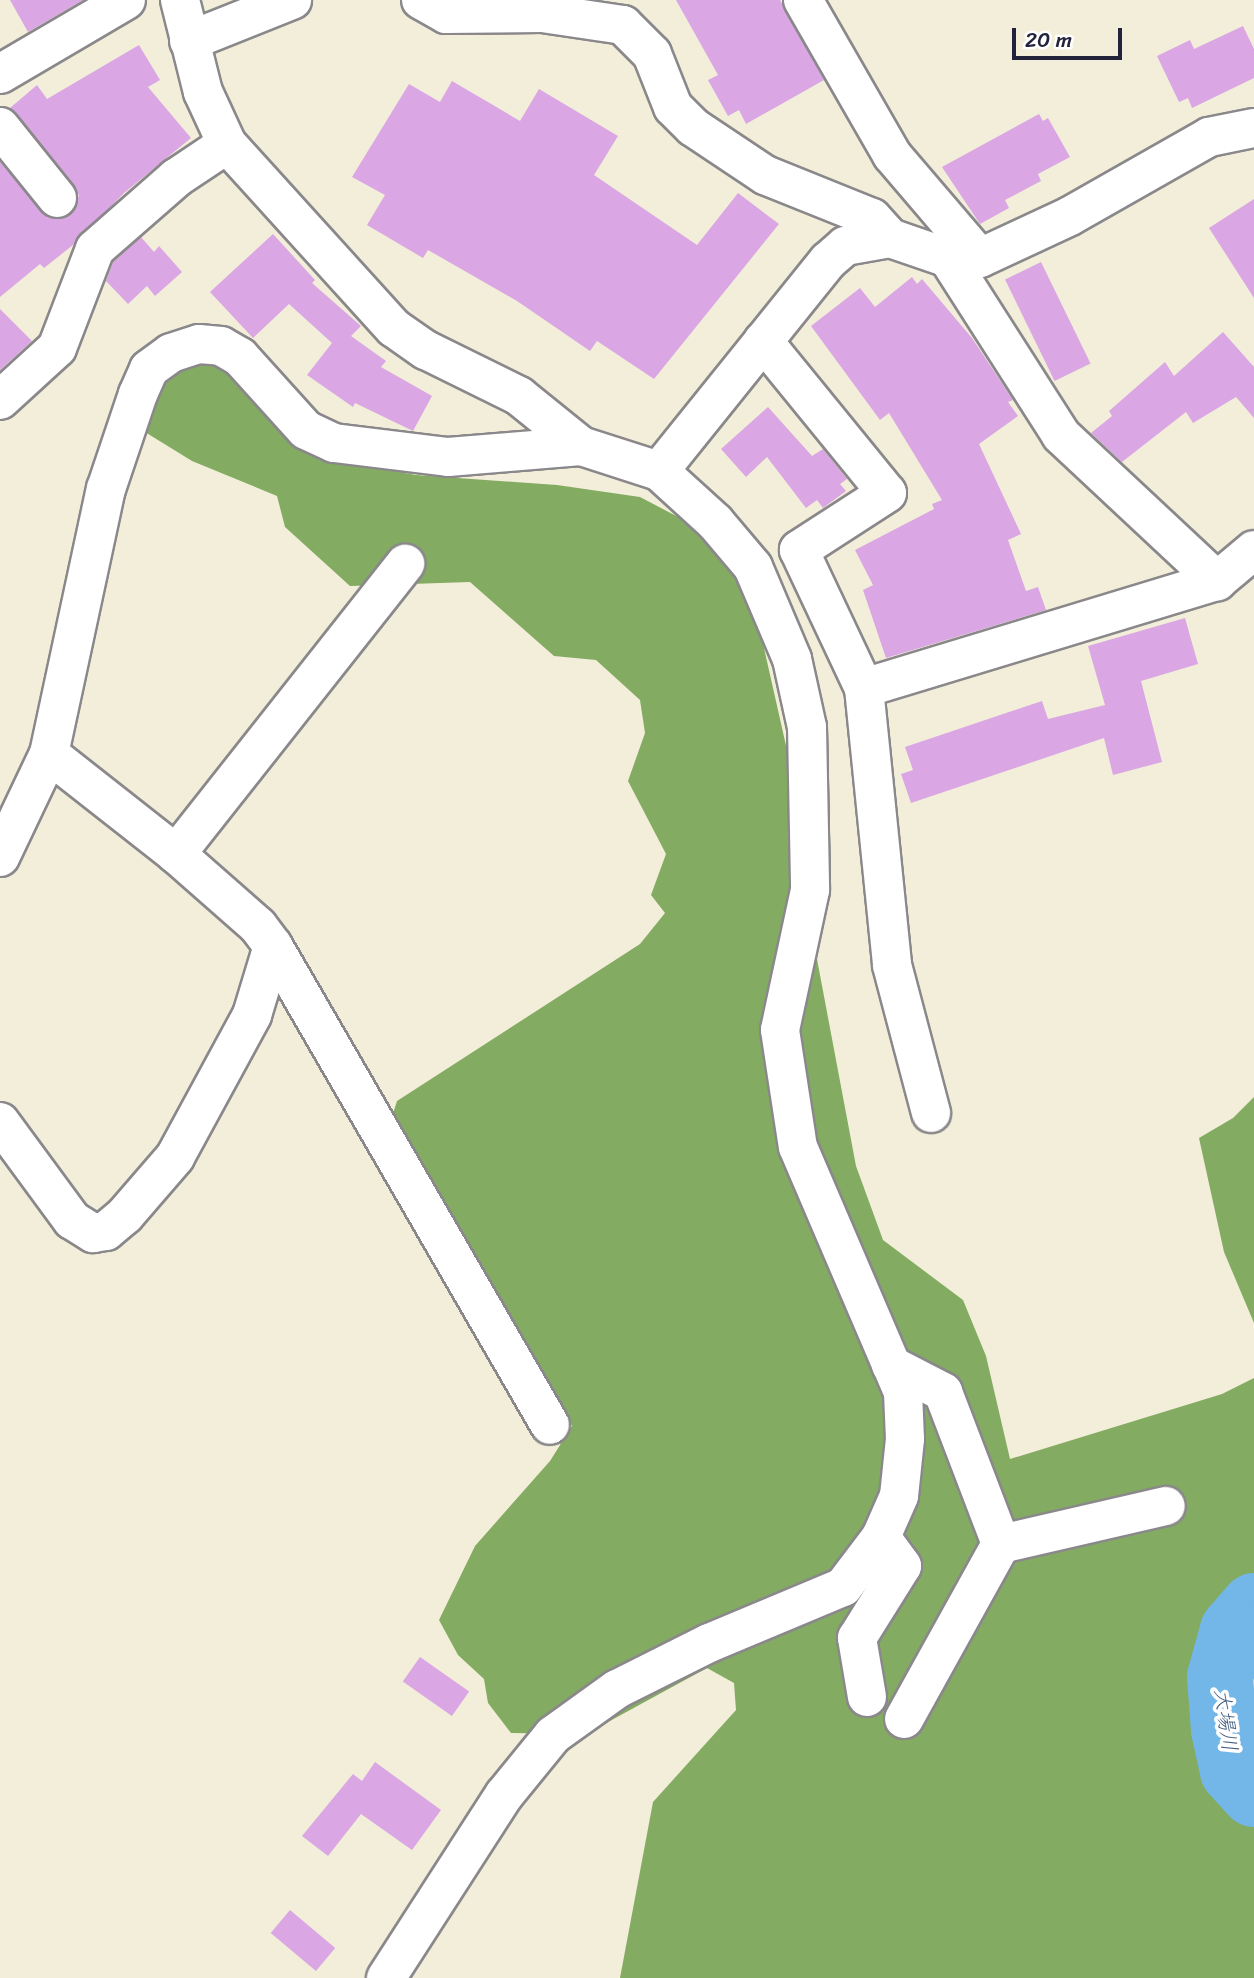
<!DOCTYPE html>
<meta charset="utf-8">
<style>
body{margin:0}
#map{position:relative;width:1254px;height:1978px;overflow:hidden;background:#f2eeda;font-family:Sriracha,"Klee One",sans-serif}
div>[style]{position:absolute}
.forest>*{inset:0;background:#84ab62}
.river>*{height:66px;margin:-33px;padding:0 33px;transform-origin:33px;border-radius:33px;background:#73b6e8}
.building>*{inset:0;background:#daa6e3;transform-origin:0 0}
.roads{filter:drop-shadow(2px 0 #8a888a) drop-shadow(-2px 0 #8a888a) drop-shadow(0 2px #8a888a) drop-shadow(0 -2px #8a888a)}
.minor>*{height:38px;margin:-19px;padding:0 19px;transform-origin:19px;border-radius:19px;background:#fff}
span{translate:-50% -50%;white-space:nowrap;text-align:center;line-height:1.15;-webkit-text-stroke:7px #fff;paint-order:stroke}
.water-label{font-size:21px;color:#425d80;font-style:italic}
.scale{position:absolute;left:1012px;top:28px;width:110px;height:32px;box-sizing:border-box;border:4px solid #22223b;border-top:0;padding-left:9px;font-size:21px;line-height:24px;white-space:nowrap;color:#22223b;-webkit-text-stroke:5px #fff;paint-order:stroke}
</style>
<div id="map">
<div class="forest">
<i style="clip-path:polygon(224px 364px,323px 458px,416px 475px,557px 485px,640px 497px,701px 529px,750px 586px,794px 781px,797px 853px,856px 1166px,883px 1240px,963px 1300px,986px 1356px,1010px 1459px,1222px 1394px,1254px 1378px,1254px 1590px,1203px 1676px,1216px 1765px,1254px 1799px,1254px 1978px,620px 1978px,653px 1802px,736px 1710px,734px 1683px,707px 1668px,586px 1734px,511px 1733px,488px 1703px,484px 1679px,458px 1655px,439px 1620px,475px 1546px,550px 1461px,572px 1426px,486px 1283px,479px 1259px,442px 1211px,390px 1123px,397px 1101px,640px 944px,665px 913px,651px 895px,666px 854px,628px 781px,645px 733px,640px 700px,596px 660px,554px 656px,470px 582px,350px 586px,285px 527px,277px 496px,192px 461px,145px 432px,141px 413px,178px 365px)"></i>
<i style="clip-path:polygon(1254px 1097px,1254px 1323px,1224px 1252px,1199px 1138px,1233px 1118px)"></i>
</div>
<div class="river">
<i style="left:1254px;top:1606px;width:32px;rotate:131deg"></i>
<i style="left:1233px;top:1630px;width:49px;rotate:105.5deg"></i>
<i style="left:1220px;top:1677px;width:53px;rotate:85.7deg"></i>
<i style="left:1224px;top:1730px;width:42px;rotate:77.6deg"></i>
<i style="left:1233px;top:1771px;width:31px;rotate:48deg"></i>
</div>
<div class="building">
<i style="clip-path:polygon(10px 0,83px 0,28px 32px)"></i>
<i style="clip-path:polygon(676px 0,780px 0,824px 80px,746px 124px,739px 110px,728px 116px,708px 80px,718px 75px)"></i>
<i style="clip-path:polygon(1243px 26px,1254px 49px,1254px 78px,1192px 108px,1188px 98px,1179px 102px,1157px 56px,1190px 40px,1194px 49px)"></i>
<i style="clip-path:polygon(139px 45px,160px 80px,148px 87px,191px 138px,124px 193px,73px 245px,44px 268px,40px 264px,0 297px,0 162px,48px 218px,70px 215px,79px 195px,10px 108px,37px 85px,47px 99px)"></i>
<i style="clip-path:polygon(452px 81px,520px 121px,539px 89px,618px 136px,594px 175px,697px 245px,738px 193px,779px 224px,654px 379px,597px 341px,590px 351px,517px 301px,428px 250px,423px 258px,367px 225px,385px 195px,352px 177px,409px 84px,440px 102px)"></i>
<i style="clip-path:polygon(1039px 114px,1043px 121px,1048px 118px,1070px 157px,1038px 174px,1041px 181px,1005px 200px,1009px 208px,980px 224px,942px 167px)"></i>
<i style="clip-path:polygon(1254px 199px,1254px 298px,1209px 228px)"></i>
<i style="clip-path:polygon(273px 234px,315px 280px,312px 283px,361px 326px,351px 336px,386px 361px,381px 367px,432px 396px,413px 431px,355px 403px,353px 407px,307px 375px,332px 343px,289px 304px,253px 338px,210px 292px)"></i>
<i style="clip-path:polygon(141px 237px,154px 252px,159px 246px,182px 272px,155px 296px,147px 286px,128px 304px,106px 281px,113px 262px)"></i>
<i style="left:1041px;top:262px;width:113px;height:40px;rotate:64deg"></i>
<i style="clip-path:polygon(912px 277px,917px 284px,922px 279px,972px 338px,1013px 400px,1008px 402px,1018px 416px,979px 444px,1021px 534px,1008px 540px,1026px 591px,1038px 587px,1046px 610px,886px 658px,863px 590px,873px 585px,855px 550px,934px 509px,932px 504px,942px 500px,889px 413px,880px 420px,811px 326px,860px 288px,875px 307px)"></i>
<i style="clip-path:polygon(0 309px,32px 341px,0 370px)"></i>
<i style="clip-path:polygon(1223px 332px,1254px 367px,1254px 418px,1236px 397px,1193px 423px,1186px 412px,1122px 462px,1091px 433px,1112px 416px,1109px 411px,1165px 362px,1174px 376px)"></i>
<i style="clip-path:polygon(768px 407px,812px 456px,823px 449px,847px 479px,840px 484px,846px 491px,823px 508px,817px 500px,806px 508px,767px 457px,746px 477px,721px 449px)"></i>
<i style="clip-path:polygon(1185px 618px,1198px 664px,1141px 681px,1162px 762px,1113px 775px,1104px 738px,911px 803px,901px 774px,913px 770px,905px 747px,1042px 701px,1048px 719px,1105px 705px,1088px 646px)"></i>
<i style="left:420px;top:1657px;width:60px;height:30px;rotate:35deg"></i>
<i style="clip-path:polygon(375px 1762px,441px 1810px,412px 1850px,361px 1814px,328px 1856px,302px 1836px,353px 1774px,362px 1781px)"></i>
<i style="left:290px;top:1910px;width:59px;height:30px;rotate:40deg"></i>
</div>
<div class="roads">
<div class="minor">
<i style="left:180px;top:0;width:95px;rotate:76deg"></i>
<i style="left:203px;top:92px;width:57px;rotate:65.2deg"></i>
<i style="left:227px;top:144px;width:248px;rotate:47.8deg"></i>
<i style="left:394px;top:328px;width:39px;rotate:35deg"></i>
<i style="left:426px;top:350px;width:104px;rotate:26.3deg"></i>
<i style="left:519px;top:396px;width:80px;rotate:38.9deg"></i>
<i style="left:421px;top:0;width:29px;rotate:29deg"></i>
<i style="left:446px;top:14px;width:96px;rotate:-0.6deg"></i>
<i style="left:542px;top:13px;width:82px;rotate:8.4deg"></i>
<i style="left:623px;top:25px;width:41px;rotate:45deg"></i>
<i style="left:652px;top:54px;width:57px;rotate:68.4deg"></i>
<i style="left:673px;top:107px;width:28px;rotate:45deg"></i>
<i style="left:693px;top:127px;width:87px;rotate:33.7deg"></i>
<i style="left:765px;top:175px;width:115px;rotate:21.9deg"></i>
<i style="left:872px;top:218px;width:27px;rotate:48deg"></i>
<i style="left:803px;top:0;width:179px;rotate:60.1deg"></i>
<i style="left:892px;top:155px;width:135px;rotate:49.5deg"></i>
<i style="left:189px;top:41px;width:111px;rotate:-21.7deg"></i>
<i style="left:0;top:74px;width:146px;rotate:-30.4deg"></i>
<i style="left:0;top:127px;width:91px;rotate:51.2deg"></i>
<i style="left:948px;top:258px;width:210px;rotate:57.4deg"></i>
<i style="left:1061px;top:435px;width:214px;rotate:43.1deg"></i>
<i style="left:763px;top:341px;width:196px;rotate:50.8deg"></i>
<i style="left:887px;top:493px;width:105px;rotate:147.1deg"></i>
<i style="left:799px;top:550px;width:153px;rotate:64.8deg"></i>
<i style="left:864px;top:688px;width:369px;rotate:-16.9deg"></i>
<i style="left:1217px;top:581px;width:48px;rotate:-40deg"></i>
<i style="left:0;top:400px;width:77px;rotate:-42.4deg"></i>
<i style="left:57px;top:348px;width:106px;rotate:-69deg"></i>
<i style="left:95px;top:249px;width:108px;rotate:-41.2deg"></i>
<i style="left:176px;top:178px;width:61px;rotate:-33.7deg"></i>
<i style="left:659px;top:471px;width:270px;rotate:-51.2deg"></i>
<i style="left:828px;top:261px;width:23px;rotate:-41deg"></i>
<i style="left:845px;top:246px;width:46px;rotate:-10.1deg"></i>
<i style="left:890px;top:238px;width:61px;rotate:19deg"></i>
<i style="left:948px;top:258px;width:32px"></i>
<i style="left:980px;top:258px;width:99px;rotate:-25deg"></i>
<i style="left:1070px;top:216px;width:160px;rotate:-29.6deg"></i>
<i style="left:1209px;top:137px;width:46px;rotate:-11.3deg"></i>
<i style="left:864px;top:688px;width:278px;rotate:84.2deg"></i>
<i style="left:892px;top:965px;width:153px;rotate:75.2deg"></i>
<i style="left:49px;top:754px;width:162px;rotate:38.2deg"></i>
<i style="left:176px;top:854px;width:370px;rotate:-51.7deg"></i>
<i style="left:0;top:857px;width:114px;rotate:-64.6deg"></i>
<i style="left:49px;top:754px;width:271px;rotate:-77.9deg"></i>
<i style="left:106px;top:489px;width:100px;rotate:-71.4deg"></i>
<i style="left:138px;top:394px;width:27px;rotate:-66deg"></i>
<i style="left:149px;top:369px;width:27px;rotate:-36deg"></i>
<i style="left:171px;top:353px;width:29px;rotate:-18deg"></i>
<i style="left:199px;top:344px;width:22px;rotate:5deg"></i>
<i style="left:221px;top:346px;width:22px;rotate:30deg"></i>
<i style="left:240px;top:357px;width:98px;rotate:47.9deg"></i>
<i style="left:306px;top:430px;width:31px;rotate:25deg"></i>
<i style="left:334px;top:443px;width:115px;rotate:7deg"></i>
<i style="left:448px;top:457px;width:133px;rotate:-4.7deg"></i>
<i style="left:581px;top:446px;width:82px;rotate:17.8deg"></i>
<i style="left:659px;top:471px;width:76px;rotate:42.3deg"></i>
<i style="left:715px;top:522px;width:59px;rotate:49.8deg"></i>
<i style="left:753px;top:567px;width:100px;rotate:67deg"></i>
<i style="left:792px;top:659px;width:70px;rotate:77.6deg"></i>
<i style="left:807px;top:727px;width:163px;rotate:88.9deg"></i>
<i style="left:810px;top:890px;width:143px;rotate:102.1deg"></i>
<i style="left:780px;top:1030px;width:118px;rotate:81.3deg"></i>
<i style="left:798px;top:1147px;width:267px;rotate:66.8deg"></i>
<i style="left:903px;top:1392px;width:47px;rotate:87.6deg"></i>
<i style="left:905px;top:1439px;width:57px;rotate:96deg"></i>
<i style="left:899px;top:1496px;width:45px;rotate:113.7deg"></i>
<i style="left:881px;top:1537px;width:63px;rotate:127.2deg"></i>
<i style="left:843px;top:1587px;width:145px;rotate:157.3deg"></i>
<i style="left:709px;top:1643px;width:103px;rotate:153.4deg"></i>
<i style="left:617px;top:1689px;width:79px;rotate:144.3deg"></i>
<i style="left:553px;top:1735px;width:77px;rotate:129.2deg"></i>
<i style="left:504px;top:1795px;width:218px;rotate:122.8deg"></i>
<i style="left:273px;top:946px;width:553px;rotate:59.96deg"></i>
<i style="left:0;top:1122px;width:122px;rotate:53.7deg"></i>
<i style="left:72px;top:1220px;width:25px;rotate:32deg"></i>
<i style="left:93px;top:1233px;width:13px;rotate:-9deg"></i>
<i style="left:106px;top:1231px;width:25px;rotate:-40deg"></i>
<i style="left:125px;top:1215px;width:77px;rotate:-49.2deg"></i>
<i style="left:175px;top:1157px;width:162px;rotate:-61.5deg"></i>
<i style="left:252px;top:1015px;width:72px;rotate:-73.1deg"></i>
<i style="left:273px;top:946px;width:25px;rotate:-127deg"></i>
<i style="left:258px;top:926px;width:109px;rotate:-138.7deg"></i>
<i style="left:891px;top:1365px;width:59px;rotate:27.4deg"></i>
<i style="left:943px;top:1392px;width:163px;rotate:69.1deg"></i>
<i style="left:1001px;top:1544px;width:200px;rotate:119deg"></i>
<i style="left:1001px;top:1544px;width:169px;rotate:-13deg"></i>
<i style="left:867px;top:1697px;width:60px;rotate:-99.6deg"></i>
<i style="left:857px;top:1638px;width:85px;rotate:-58deg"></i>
<i style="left:902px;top:1566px;width:36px;rotate:-126deg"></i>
</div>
</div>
<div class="water-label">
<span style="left:1226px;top:1720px;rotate:82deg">大場川</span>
</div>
<div class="scale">20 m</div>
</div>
